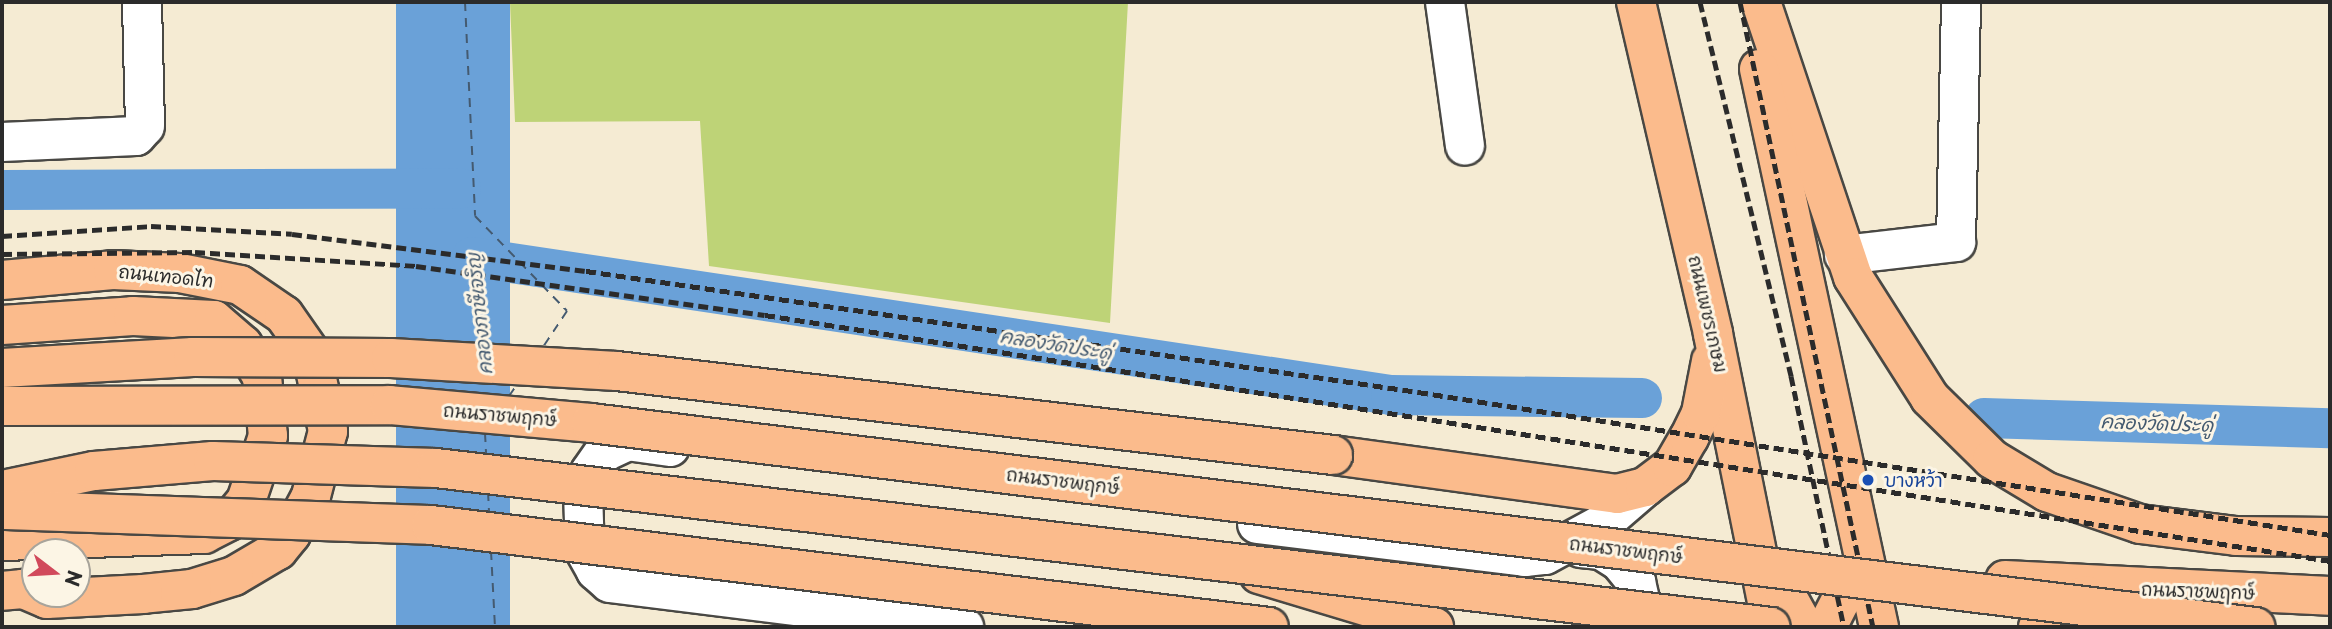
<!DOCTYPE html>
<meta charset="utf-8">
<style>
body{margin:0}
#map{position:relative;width:2332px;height:629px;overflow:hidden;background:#f5ebd3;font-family:"Playpen Sans","Playpen Sans Thai",sans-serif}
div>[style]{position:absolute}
.green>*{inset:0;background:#bed377}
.water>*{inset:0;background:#6aa1d8;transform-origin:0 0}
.canal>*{height:40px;margin:-20px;padding:0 20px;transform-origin:20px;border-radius:20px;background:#6aa1d8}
.ferry>*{height:2px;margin-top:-1px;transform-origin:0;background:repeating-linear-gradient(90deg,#445a70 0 9px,transparent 0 16px)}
.roads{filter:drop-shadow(2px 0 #494844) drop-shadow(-2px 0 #494844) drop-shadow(0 2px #494844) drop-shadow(0 -2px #494844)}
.minor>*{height:38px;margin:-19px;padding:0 19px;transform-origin:19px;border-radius:19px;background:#fff}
.major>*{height:38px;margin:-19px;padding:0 19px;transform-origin:19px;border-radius:19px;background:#fbbb8c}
.rail>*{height:5px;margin-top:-2.5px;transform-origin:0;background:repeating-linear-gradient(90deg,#2b2b2b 0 10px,transparent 0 15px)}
.bridges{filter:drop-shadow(2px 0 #494844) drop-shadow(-2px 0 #494844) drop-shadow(0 2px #494844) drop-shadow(0 -2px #494844)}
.major-bridge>*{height:38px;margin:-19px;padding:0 19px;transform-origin:19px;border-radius:19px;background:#fbbb8c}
.dots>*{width:19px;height:19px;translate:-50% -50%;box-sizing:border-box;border:4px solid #fcf5e5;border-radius:50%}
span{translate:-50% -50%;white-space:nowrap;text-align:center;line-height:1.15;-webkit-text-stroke:6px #fcf5e5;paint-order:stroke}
.street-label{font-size:18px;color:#2b2b2b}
.transit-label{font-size:18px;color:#164399}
.left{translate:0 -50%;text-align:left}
.water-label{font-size:19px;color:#445a70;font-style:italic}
.frame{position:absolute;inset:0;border:4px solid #2b2b2b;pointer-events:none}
.north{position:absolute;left:21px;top:538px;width:70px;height:70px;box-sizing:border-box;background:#fcf5e5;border:2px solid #a8a49b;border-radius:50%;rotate:107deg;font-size:19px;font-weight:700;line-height:28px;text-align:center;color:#2b2b2b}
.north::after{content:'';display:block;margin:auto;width:24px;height:32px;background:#d1495b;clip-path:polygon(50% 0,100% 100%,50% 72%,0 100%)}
</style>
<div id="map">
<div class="green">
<i style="clip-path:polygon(510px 2px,1128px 2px,1110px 323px,709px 266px,700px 121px,515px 122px)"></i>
</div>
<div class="water">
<i style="left:396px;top:2px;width:114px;height:626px"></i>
</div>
<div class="canal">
<i style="left:2px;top:190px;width:459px;rotate:-0.2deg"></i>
<i style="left:472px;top:257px;width:929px;rotate:8.54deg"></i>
<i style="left:1391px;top:395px;width:251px;rotate:0.7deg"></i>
<i style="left:1984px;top:418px;width:346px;rotate:1.7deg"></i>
</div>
<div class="ferry">
<i style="left:465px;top:2px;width:214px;rotate:87.3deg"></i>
<i style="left:475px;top:216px;width:132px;rotate:45.9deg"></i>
<i style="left:567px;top:311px;width:43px;rotate:123.7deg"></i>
<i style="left:509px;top:396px;width:16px;rotate:-55deg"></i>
<i style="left:485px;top:433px;width:22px;rotate:87deg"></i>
<i style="left:488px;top:492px;width:22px;rotate:87deg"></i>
<i style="left:491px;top:551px;width:76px;rotate:87deg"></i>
</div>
<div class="roads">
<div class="minor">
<i style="left:1445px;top:2px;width:145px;rotate:82.1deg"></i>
<i style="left:2px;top:142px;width:134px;rotate:-2.6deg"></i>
<i style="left:136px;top:136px;width:13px;rotate:-48deg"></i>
<i style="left:145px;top:126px;width:124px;rotate:-91.4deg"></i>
<i style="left:1844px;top:255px;width:113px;rotate:-6.6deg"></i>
<i style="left:1956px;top:242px;width:240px;rotate:-88.8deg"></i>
<i style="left:670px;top:447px;width:42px;rotate:-171.9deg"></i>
<i style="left:628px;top:441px;width:26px;rotate:155deg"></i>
<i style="left:604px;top:452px;width:24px;rotate:125deg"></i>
<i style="left:590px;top:472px;width:21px;rotate:109deg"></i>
<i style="left:583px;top:492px;width:59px;rotate:88.1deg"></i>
<i style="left:585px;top:551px;width:23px;rotate:61deg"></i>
<i style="left:596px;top:571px;width:18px;rotate:41deg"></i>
<i style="left:610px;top:583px;width:357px;rotate:7.1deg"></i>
<i style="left:1257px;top:524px;width:270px;rotate:7deg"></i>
<i style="left:1525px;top:557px;width:20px;rotate:-6deg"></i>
<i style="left:1545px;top:555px;width:65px;rotate:-28.5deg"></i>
<i style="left:1602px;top:524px;width:57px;rotate:-40.7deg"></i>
<i style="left:1581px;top:548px;width:20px;rotate:6deg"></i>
<i style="left:1601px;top:550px;width:22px;rotate:32deg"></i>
<i style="left:1620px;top:562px;width:26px;rotate:51deg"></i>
<i style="left:1636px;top:582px;width:23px;rotate:77deg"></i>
<i style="left:1641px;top:604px;width:23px;rotate:95deg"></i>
</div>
<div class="major">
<i style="left:1636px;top:2px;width:341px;rotate:76.9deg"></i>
<i style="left:1713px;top:334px;width:299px;rotate:78.6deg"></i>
<i style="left:1761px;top:2px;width:290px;rotate:71.5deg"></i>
<i style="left:1853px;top:277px;width:143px;rotate:57.5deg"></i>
<i style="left:1930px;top:398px;width:87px;rotate:44.5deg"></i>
<i style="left:1992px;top:459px;width:64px;rotate:31deg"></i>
<i style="left:2047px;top:492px;width:98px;rotate:19deg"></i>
<i style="left:2140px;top:524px;width:97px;rotate:7.1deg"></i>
<i style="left:2236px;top:536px;width:94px;rotate:0.6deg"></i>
<i style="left:1759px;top:69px;width:571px;rotate:77.86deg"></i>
<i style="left:2px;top:280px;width:111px;rotate:-5.1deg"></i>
<i style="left:113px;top:270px;width:67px;rotate:2.6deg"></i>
<i style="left:180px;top:273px;width:61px;rotate:11.3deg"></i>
<i style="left:240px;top:285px;width:53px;rotate:34.3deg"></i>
<i style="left:284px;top:315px;width:49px;rotate:55deg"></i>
<i style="left:312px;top:355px;width:78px;rotate:78.1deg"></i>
<i style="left:328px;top:431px;width:67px;rotate:104.7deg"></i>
<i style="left:311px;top:496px;width:43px;rotate:117.8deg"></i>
<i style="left:291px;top:534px;width:21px;rotate:129deg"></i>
<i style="left:278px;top:550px;width:51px;rotate:149.4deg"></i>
<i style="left:234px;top:576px;width:44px;rotate:162.8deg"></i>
<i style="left:192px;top:589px;width:49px;rotate:174.2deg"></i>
<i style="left:143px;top:594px;width:96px;rotate:177deg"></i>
<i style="left:47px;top:599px;width:26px;rotate:-157deg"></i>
<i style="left:23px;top:589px;width:21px;rotate:175deg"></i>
<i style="left:2px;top:325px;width:131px;rotate:-3.9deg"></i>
<i style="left:133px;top:316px;width:81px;rotate:2.8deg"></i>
<i style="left:214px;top:320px;width:38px;rotate:41deg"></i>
<i style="left:243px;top:345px;width:37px;rotate:59deg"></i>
<i style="left:262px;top:377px;width:59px;rotate:84.2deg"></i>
<i style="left:268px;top:436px;width:69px;rotate:108.7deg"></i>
<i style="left:246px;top:501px;width:26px;rotate:130deg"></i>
<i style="left:229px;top:521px;width:28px;rotate:153deg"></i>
<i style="left:204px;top:534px;width:202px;rotate:178deg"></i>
<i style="left:1333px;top:455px;width:287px;rotate:7.8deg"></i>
<i style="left:1617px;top:494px;width:29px;rotate:-14deg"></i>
<i style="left:1645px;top:487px;width:34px;rotate:-37deg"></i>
<i style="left:1672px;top:467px;width:34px;rotate:-60deg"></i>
<i style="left:1689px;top:438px;width:28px;rotate:-64deg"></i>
<i style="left:1701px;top:413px;width:53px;rotate:-79.1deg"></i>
<i style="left:1773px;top:571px;width:64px;rotate:61deg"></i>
<i style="left:1259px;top:574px;width:183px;rotate:16.8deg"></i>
<i style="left:2005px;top:580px;width:325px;rotate:2.8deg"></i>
<i style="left:1827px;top:627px;width:30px;rotate:-63deg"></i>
<i style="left:1841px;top:600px;width:39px;rotate:-50deg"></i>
<i style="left:2038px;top:627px;width:19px;rotate:-58deg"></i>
<i style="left:2048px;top:611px;width:41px;rotate:-22.8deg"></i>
</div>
</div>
<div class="rail">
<i style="left:1700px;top:2px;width:385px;rotate:76.3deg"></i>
<i style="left:1791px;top:376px;width:257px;rotate:78.1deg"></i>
<i style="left:1740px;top:2px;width:639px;rotate:77.99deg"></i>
<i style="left:2px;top:236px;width:149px;rotate:-3.8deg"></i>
<i style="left:151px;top:226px;width:141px;rotate:3.2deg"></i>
<i style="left:292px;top:234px;width:296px;rotate:7.2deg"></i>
<i style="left:586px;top:271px;width:841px;rotate:8.27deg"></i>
<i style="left:1418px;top:392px;width:923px;rotate:8.91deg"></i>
<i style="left:2px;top:254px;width:193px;rotate:-0.6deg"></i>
<i style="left:195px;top:252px;width:221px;rotate:3.6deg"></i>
<i style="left:416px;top:266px;width:352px;rotate:8deg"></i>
<i style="left:765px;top:315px;width:1584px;rotate:8.93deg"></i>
</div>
<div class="bridges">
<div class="major-bridge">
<i style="left:2px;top:368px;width:191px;rotate:-3.3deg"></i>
<i style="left:193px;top:357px;width:198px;rotate:0.3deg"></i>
<i style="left:391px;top:358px;width:226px;rotate:3.3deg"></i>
<i style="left:617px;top:371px;width:721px;rotate:6.69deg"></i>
<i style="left:2px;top:406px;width:388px;rotate:-0.1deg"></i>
<i style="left:390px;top:405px;width:202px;rotate:5.1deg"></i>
<i style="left:591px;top:423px;width:1677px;rotate:6.99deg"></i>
<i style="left:2px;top:490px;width:94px;rotate:-11.7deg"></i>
<i style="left:94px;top:471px;width:119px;rotate:-4.8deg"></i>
<i style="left:213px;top:461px;width:223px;rotate:1.8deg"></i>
<i style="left:436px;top:468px;width:1344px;rotate:6.79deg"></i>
<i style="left:2px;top:510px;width:429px;rotate:2deg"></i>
<i style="left:431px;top:525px;width:844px;rotate:6.94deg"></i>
</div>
</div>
<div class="dots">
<i style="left:1868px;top:480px;background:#1a4fb4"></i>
</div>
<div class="street-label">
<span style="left:166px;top:276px;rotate:6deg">ถนนเทอดไท</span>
<span style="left:1708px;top:314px;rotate:77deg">ถนนเพชรเกษม</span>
<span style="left:500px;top:415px;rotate:5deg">ถนนราชพฤกษ์</span>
<span style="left:1063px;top:481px;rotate:7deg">ถนนราชพฤกษ์</span>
<span style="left:1626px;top:550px;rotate:7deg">ถนนราชพฤกษ์</span>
<span style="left:2198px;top:591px;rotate:2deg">ถนนราชพฤกษ์</span>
</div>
<div class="transit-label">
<span class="left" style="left:1884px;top:480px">บางหว้า</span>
</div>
<div class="water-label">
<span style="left:479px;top:314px;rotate:-96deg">คลองภาษีเจริญ</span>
<span style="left:1056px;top:344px;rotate:9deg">คลองวัดประดู่</span>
<span style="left:2157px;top:423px;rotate:2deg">คลองวัดประดู่</span>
</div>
<div class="frame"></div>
<div class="north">N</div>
</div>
